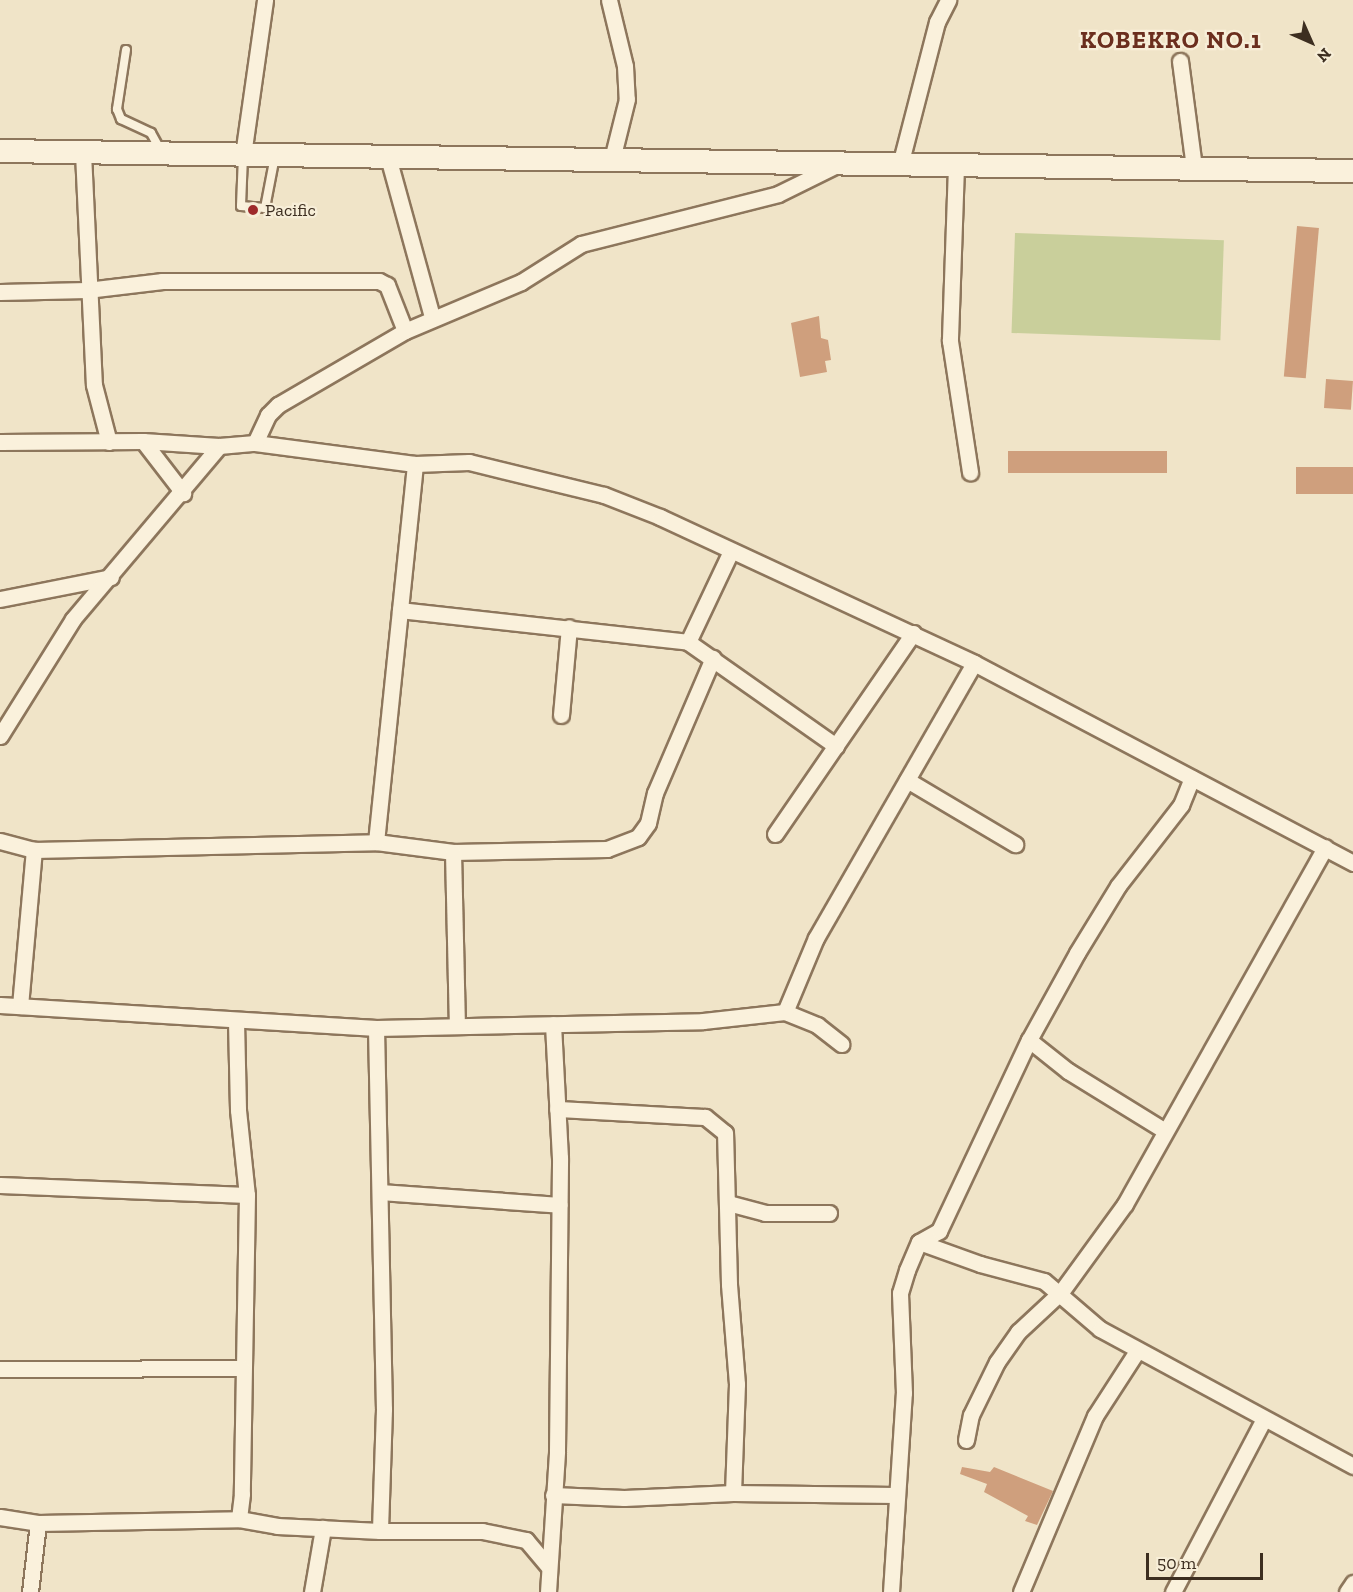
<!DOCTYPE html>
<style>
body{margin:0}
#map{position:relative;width:1353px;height:1592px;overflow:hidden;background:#f0e4c8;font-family:"Zilla Slab",serif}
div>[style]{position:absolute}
.green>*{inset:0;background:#c9cf9b;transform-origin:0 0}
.building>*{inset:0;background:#cf9f7d;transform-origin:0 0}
.roads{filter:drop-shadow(2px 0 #8d765c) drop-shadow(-2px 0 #8d765c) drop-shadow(0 2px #8d765c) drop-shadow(0 -2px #8d765c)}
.service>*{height:8px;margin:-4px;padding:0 4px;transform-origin:4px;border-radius:4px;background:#faf1dc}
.minor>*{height:15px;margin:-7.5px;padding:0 7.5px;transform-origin:7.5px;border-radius:7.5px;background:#faf1dc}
.secondary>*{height:22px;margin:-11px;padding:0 11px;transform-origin:11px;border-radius:11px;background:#faf1dc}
.dots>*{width:16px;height:16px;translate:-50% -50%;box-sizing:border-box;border:3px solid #f7eed8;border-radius:50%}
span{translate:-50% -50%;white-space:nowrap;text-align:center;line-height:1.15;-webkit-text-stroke:4.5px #f7eed8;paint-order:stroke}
.poi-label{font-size:18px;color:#3d2e20}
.left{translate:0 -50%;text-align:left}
.district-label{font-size:24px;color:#6b2e1e;font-weight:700;letter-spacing:1.5px}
.north{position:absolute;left:1281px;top:12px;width:60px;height:60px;-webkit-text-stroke:4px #f7eed8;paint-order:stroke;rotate:135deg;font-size:16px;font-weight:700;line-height:24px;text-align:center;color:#3d2e20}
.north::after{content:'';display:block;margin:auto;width:21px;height:27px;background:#3d2e20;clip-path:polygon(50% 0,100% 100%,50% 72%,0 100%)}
.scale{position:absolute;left:1146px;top:1553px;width:117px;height:27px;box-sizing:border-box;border:3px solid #3d2e20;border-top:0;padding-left:8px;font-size:18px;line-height:21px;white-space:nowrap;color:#3d2e20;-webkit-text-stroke:4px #f7eed8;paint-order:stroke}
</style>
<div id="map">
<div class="green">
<i style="left:1015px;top:233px;width:209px;height:100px;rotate:2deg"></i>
</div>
<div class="building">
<i style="left:1297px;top:226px;width:22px;height:151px;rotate:5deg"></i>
<i style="clip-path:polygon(819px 316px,821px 338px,828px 340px,831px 360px,825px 361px,827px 372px,800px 377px,791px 323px)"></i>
<i style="left:1326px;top:379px;width:27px;height:29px;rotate:4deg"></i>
<i style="left:1167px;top:451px;width:22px;height:159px;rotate:90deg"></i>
<i style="left:1353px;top:467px;width:27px;height:57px;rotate:90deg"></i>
<i style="clip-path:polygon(962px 1467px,990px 1472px,994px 1467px,1053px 1491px,1037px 1525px,1025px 1521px,1028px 1516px,984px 1492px,987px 1484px,960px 1474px)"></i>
</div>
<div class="roads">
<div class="service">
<i style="left:126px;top:50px;width:60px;rotate:98.7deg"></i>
<i style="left:117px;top:109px;width:11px;rotate:68deg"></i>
<i style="left:121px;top:119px;width:33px;rotate:25deg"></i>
<i style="left:151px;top:133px;width:21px;rotate:61deg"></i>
<i style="left:243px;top:156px;width:50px;rotate:92.3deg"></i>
<i style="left:241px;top:206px;width:24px;rotate:5deg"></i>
<i style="left:265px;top:208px;width:53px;rotate:-79.1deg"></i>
</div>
<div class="minor">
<i style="left:609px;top:0;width:68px;rotate:76.4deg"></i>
<i style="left:625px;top:66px;width:33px;rotate:87deg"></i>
<i style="left:627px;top:99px;width:62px;rotate:104deg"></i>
<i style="left:1180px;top:61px;width:108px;rotate:82.5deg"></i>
<i style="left:83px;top:153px;width:232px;rotate:87.3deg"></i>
<i style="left:94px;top:385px;width:59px;rotate:75.3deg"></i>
<i style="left:243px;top:155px;width:157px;rotate:-81.9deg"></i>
<i style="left:388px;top:157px;width:166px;rotate:74.6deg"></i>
<i style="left:900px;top:165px;width:148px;rotate:-75.5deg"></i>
<i style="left:937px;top:22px;width:25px;rotate:-63deg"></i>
<i style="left:956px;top:166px;width:175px;rotate:92deg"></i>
<i style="left:950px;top:341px;width:133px;rotate:81.3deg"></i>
<i style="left:0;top:292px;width:87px;rotate:-1.3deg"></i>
<i style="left:87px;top:290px;width:76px;rotate:-6.8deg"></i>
<i style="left:162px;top:281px;width:217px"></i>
<i style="left:379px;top:281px;width:9px;rotate:27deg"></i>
<i style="left:387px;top:285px;width:49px;rotate:68.6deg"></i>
<i style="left:143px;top:441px;width:66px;rotate:52.4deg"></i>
<i style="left:0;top:442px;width:143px;rotate:-0.4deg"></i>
<i style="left:143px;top:441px;width:76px;rotate:3.8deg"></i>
<i style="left:219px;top:446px;width:36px;rotate:-5deg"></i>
<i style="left:255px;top:443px;width:161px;rotate:7.5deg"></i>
<i style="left:415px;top:464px;width:54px;rotate:-2.1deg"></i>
<i style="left:469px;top:462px;width:139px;rotate:13.7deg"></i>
<i style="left:604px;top:495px;width:60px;rotate:21.4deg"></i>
<i style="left:660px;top:517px;width:346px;rotate:24.9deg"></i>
<i style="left:974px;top:663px;width:429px;rotate:27.8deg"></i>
<i style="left:255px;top:443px;width:31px;rotate:-65deg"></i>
<i style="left:268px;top:415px;width:14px;rotate:-45deg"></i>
<i style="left:278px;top:405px;width:147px;rotate:-30.2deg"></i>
<i style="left:405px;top:331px;width:126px;rotate:-22.9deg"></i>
<i style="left:521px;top:282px;width:71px;rotate:-32.3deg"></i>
<i style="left:581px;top:244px;width:203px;rotate:-14.2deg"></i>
<i style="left:778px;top:194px;width:66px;rotate:-26.2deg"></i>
<i style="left:0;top:599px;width:113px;rotate:-11.2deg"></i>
<i style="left:400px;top:610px;width:290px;rotate:6.3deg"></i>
<i style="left:688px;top:642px;width:181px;rotate:35.1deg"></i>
<i style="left:688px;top:642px;width:101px;rotate:-64.7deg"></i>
<i style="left:561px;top:715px;width:88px;rotate:-84.8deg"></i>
<i style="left:0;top:736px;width:138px;rotate:-58deg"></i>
<i style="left:73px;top:619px;width:226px;rotate:-49.8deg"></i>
<i style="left:907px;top:780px;width:126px;rotate:30.7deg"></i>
<i style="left:775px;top:834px;width:244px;rotate:-55.5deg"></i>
<i style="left:0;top:841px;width:35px;rotate:15deg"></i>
<i style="left:34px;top:850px;width:342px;rotate:-1.3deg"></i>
<i style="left:376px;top:842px;width:78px;rotate:7.4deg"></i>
<i style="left:453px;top:852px;width:154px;rotate:-1.1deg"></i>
<i style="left:607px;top:849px;width:33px;rotate:-21deg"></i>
<i style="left:638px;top:837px;width:17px;rotate:-54deg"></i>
<i style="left:648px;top:823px;width:31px;rotate:-77deg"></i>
<i style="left:655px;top:793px;width:147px;rotate:-66.8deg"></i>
<i style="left:376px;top:842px;width:380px;rotate:-84.1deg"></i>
<i style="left:453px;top:852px;width:174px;rotate:88.7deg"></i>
<i style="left:0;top:1005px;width:377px;rotate:3.5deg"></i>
<i style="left:376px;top:1028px;width:327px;rotate:-1.2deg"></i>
<i style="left:703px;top:1021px;width:82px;rotate:-6.3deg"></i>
<i style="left:785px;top:1012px;width:35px;rotate:22deg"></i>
<i style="left:817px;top:1025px;width:31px;rotate:38deg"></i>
<i style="left:20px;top:1006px;width:157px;rotate:-84.9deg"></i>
<i style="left:785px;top:1012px;width:80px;rotate:-67.3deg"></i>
<i style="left:816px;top:938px;width:317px;rotate:-60.1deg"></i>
<i style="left:236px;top:1021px;width:89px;rotate:88.7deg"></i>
<i style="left:238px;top:1110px;width:85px;rotate:84deg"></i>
<i style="left:247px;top:1195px;width:299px;rotate:91deg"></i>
<i style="left:242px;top:1494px;width:25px;rotate:97deg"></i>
<i style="left:376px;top:1028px;width:381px;rotate:88.8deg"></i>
<i style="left:384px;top:1409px;width:122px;rotate:91.9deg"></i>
<i style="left:1029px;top:1040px;width:50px;rotate:38.5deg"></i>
<i style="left:1068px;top:1071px;width:114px;rotate:31.7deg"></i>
<i style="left:0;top:1185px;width:247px;rotate:2.3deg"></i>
<i style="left:380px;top:1192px;width:180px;rotate:4.1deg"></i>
<i style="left:728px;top:1203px;width:38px;rotate:15deg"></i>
<i style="left:765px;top:1213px;width:64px"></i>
<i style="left:919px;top:1242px;width:65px;rotate:19.8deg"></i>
<i style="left:980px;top:1264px;width:66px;rotate:14.9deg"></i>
<i style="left:1044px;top:1281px;width:74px;rotate:40.6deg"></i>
<i style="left:1100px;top:1329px;width:288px;rotate:28.4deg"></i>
<i style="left:0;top:1369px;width:242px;rotate:-0.2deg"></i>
<i style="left:966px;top:1440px;width:25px;rotate:-79deg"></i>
<i style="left:971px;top:1415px;width:59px;rotate:-63.9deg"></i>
<i style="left:997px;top:1362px;width:37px;rotate:-55deg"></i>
<i style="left:1018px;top:1332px;width:59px;rotate:-42.9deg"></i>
<i style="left:1061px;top:1292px;width:109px;rotate:-54deg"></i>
<i style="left:1125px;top:1204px;width:409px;rotate:-60.7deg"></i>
<i style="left:733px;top:1493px;width:162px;rotate:0.7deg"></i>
<i style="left:553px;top:1495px;width:71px;rotate:2.4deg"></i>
<i style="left:624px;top:1498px;width:109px;rotate:-2.6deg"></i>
<i style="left:733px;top:1493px;width:109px;rotate:-87.9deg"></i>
<i style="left:737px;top:1384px;width:100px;rotate:-94.6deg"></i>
<i style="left:729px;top:1284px;width:151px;rotate:-91.5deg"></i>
<i style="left:725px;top:1133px;width:26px;rotate:-141deg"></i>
<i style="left:705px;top:1117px;width:148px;rotate:-176.9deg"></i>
<i style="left:0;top:1517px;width:38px;rotate:9deg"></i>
<i style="left:38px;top:1523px;width:201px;rotate:-1.1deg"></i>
<i style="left:239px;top:1519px;width:39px;rotate:10deg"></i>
<i style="left:277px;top:1526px;width:103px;rotate:2.8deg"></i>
<i style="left:380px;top:1531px;width:102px"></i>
<i style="left:482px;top:1531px;width:45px;rotate:11.6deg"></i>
<i style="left:526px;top:1540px;width:33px;rotate:50deg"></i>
<i style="left:30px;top:1592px;width:69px;rotate:-83.4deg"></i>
<i style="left:312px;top:1592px;width:65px;rotate:-80.2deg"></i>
<i style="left:548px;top:1592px;width:141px;rotate:-86.3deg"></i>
<i style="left:557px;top:1451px;width:293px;rotate:-89.4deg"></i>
<i style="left:560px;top:1158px;width:134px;rotate:-93deg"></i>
<i style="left:891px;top:1592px;width:199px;rotate:-86.3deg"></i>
<i style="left:904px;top:1393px;width:100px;rotate:-92.3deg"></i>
<i style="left:900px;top:1293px;width:24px;rotate:-73deg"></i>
<i style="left:907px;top:1270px;width:30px;rotate:-67deg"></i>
<i style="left:919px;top:1242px;width:23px;rotate:-29deg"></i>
<i style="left:939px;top:1231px;width:211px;rotate:-64.8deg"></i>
<i style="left:1029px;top:1040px;width:99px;rotate:-61.1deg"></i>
<i style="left:1077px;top:953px;width:79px;rotate:-58.5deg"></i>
<i style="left:1118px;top:886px;width:103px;rotate:-52.1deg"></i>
<i style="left:1181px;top:805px;width:29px;rotate:-68deg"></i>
<i style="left:1021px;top:1592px;width:191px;rotate:-67.2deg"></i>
<i style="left:1095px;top:1416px;width:77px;rotate:-57.1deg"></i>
<i style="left:1173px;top:1592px;width:195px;rotate:-62.3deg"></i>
<i style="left:1347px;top:1592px;width:11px;rotate:-56deg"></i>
</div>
<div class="secondary">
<i style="left:0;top:151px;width:1353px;rotate:0.85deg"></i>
</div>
</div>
<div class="dots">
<i style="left:253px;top:210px;background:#9e2a2b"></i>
</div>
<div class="poi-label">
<span class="left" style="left:265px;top:210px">Pacific</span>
</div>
<div class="district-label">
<span style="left:1171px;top:40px">KOBEKRO NO.1</span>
</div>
<div class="north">N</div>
<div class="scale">50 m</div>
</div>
